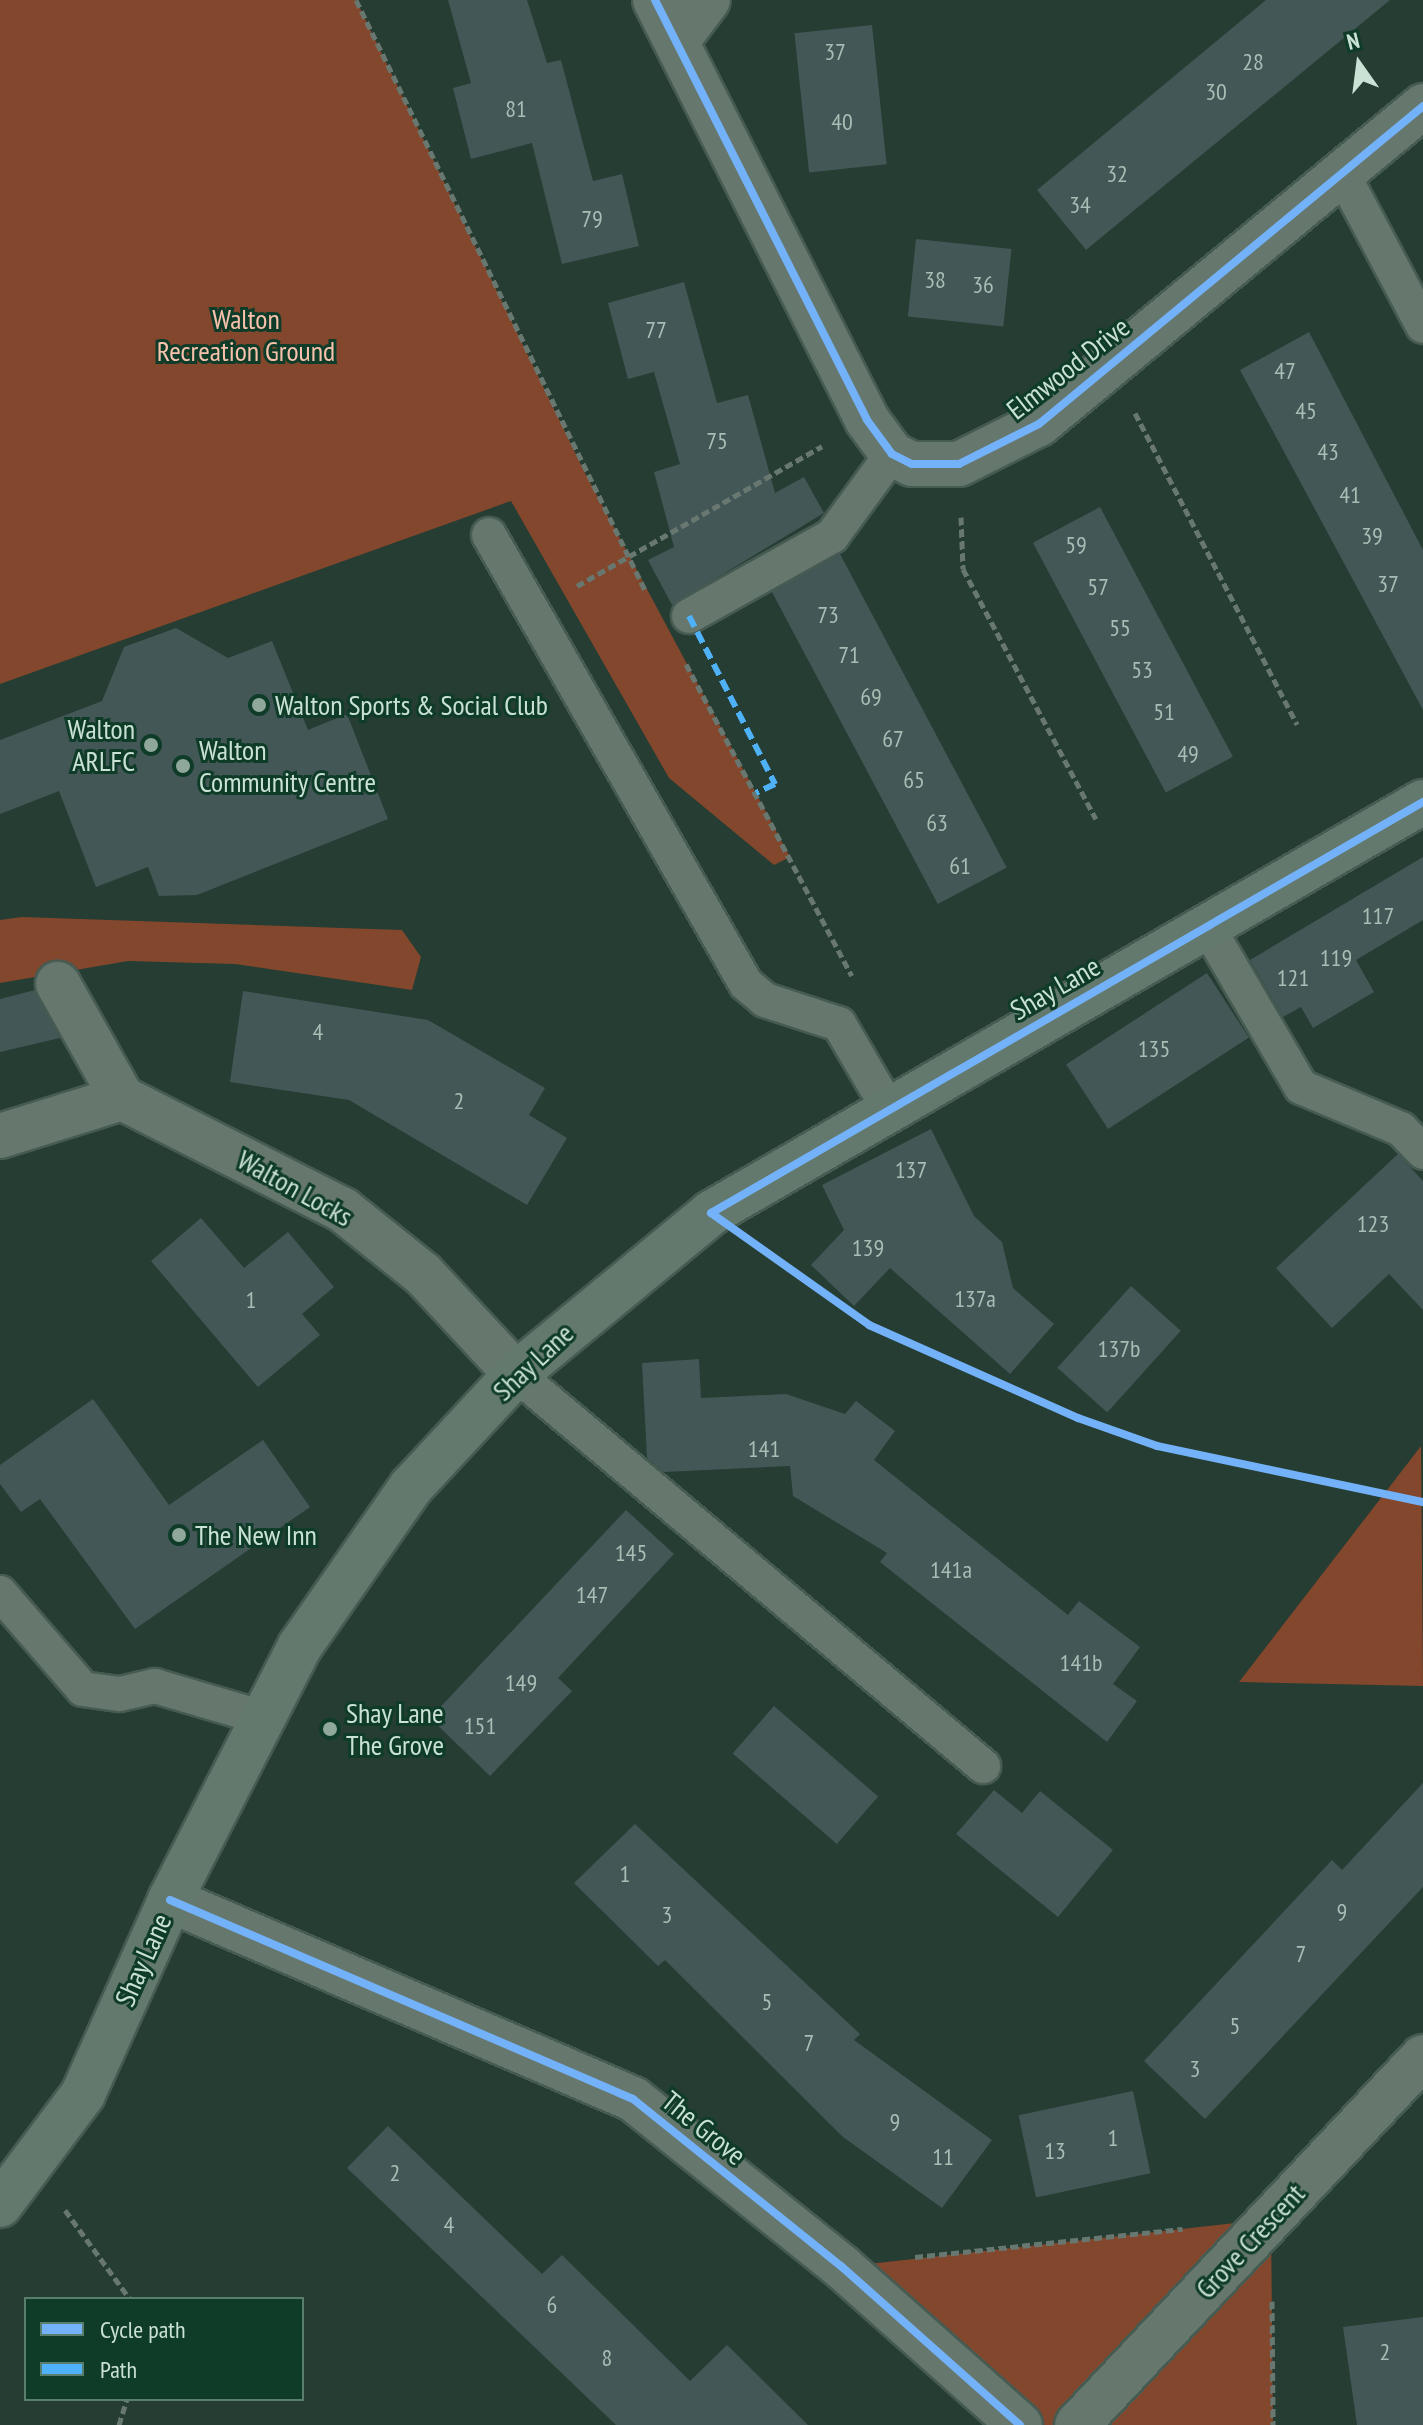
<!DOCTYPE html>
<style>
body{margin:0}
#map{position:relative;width:1423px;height:2425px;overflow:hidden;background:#253d32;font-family:"PT Sans Narrow",sans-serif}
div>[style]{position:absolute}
.green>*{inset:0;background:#82472c}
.building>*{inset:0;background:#435756;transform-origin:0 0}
.path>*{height:5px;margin-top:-2.5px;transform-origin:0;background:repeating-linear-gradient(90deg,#687871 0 8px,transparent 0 12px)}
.roads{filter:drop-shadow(2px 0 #465b52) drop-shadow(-2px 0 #465b52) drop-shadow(0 2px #465b52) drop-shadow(0 -2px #465b52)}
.lane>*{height:34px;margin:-17px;padding:0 17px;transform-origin:17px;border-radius:17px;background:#66776e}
.street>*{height:44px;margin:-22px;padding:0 22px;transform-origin:22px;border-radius:22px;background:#66776e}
.secondary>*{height:44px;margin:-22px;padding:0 22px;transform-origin:22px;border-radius:22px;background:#64796e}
.quiet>*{height:6px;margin-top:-3px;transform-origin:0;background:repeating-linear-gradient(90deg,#4fb1f8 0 12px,transparent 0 18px)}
.cycleway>*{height:8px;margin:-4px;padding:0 4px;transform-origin:4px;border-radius:4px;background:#73b2f8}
.dots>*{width:22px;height:22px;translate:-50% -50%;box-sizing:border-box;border:4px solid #0f3c29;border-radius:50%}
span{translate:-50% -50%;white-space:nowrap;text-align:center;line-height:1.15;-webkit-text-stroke:6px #0f3c29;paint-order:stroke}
.number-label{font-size:24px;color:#a8beb5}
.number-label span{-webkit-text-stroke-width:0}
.park-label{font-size:28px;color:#f8c2ad}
.street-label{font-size:28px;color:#cae1d5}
.poi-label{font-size:28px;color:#cae1d5}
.left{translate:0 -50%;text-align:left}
.right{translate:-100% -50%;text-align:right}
.legend{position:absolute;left:24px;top:2297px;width:280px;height:104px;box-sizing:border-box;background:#0f3c29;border:2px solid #5a7e6e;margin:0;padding:10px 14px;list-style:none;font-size:24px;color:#cae1d5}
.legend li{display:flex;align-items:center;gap:16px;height:40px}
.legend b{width:40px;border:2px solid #5a7e6e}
.north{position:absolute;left:1319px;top:24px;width:80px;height:80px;-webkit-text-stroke:6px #0f3c29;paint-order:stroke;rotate:346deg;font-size:22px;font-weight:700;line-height:32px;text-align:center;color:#cae1d5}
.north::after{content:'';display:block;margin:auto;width:28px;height:36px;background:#cae1d5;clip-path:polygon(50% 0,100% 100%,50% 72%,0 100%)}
</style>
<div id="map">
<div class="green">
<i style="clip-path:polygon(0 0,356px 0,585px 473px,790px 857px,774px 865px,669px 778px,511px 501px,0 684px)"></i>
<i style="clip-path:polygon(22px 917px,402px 930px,421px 957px,412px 990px,235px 964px,128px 961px,0 983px,0 920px)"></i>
<i style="clip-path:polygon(1421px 1446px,1423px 1686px,1239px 1682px)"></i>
<i style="clip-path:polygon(1271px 2219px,1273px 2425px,1020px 2425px,842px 2267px)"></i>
</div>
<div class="building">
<i style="clip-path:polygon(448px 0,527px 0,547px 63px,561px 60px,593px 181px,622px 174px,639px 246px,562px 264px,532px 143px,471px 159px,453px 88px,471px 83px)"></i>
<i style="clip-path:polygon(1266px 0,1390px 0,1086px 250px,1037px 190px)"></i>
<i style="left:872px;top:25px;width:140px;height:78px;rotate:84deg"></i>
<i style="left:916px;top:239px;width:96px;height:78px;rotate:6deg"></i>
<i style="clip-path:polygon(684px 282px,717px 403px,748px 395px,775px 493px,804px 477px,824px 513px,672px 605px,648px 560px,674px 547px,654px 472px,680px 464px,654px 372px,628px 379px,608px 303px)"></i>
<i style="clip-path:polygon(1309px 332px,1423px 550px,1423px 710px,1240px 370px)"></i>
<i style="left:1100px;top:507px;width:283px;height:76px;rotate:62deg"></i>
<i style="left:840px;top:554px;width:355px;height:78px;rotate:62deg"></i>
<i style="clip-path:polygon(176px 628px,228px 658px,272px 641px,308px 730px,347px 714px,388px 819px,197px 895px,159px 896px,148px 867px,96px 887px,59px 791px,0 814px,0 740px,102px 701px,124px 647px)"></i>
<i style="clip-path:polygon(1423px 857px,1423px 920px,1356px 960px,1374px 992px,1313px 1028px,1301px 1007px,1283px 1017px,1250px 960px)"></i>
<i style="left:1207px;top:973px;width:77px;height:168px;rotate:57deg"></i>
<i style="clip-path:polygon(35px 990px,60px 1038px,0 1052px,0 999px)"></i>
<i style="clip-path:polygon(243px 991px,428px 1020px,545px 1088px,529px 1115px,567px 1138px,527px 1205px,349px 1100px,230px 1082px)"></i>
<i style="clip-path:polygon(931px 1129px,974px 1216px,1002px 1242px,1013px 1288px,1054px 1324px,1010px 1374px,890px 1268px,854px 1306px,811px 1265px,844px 1230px,822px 1185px)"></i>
<i style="clip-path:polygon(1398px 1154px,1423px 1181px,1423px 1310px,1389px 1274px,1332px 1328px,1276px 1268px)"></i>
<i style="clip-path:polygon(201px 1218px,244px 1268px,288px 1232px,334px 1287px,302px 1314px,320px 1335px,258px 1387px,151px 1261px)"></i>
<i style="left:1131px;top:1286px;width:67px;height:110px;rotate:42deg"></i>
<i style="clip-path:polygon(699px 1359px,701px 1398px,786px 1394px,845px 1414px,856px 1401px,895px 1431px,874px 1460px,1068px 1615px,1079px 1601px,1140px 1647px,1113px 1684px,1137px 1701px,1107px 1742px,880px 1562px,887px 1553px,793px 1496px,790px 1466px,664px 1472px,647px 1458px,642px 1363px)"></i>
<i style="clip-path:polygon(93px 1399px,169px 1505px,263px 1440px,310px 1507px,135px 1629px,40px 1499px,21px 1512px,0 1484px,0 1465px)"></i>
<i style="clip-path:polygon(626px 1510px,674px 1554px,558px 1678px,572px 1691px,490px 1776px,430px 1718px)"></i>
<i style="left:774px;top:1706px;width:138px;height:63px;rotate:41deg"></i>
<i style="clip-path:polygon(1423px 1783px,1423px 1887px,1205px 2119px,1144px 2061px,1332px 1860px,1342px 1870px)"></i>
<i style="clip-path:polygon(994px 1790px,1022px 1813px,1040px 1791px,1113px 1850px,1058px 1917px,956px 1834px)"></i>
<i style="clip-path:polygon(635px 1824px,860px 2034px,854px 2040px,992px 2140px,942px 2208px,843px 2137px,665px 1960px,658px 1966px,574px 1883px)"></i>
<i style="left:1133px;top:2091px;width:84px;height:117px;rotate:78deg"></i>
<i style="clip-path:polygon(388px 2126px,542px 2274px,562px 2255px,690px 2381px,727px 2345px,808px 2425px,616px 2425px,347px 2168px)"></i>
<i style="clip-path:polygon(1423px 2317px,1423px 2425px,1357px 2425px,1343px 2327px)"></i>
</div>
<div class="path">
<i style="left:356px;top:0;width:659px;rotate:63.9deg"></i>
<i style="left:1135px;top:413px;width:351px;rotate:62.5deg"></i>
<i style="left:961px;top:517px;width:52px;rotate:87.8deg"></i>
<i style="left:963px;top:569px;width:283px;rotate:62deg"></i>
<i style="left:577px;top:586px;width:282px;rotate:-29.7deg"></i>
<i style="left:686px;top:664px;width:353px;rotate:62deg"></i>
<i style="left:65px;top:2210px;width:110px;rotate:53.9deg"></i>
<i style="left:915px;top:2257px;width:269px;rotate:-6deg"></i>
<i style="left:1272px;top:2301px;width:124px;rotate:89.5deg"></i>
<i style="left:119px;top:2425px;width:27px;rotate:-73deg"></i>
</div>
<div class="roads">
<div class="lane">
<i style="left:1342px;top:173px;width:173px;rotate:62.1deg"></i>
<i style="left:489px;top:535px;width:517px;rotate:60.21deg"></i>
<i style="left:746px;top:984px;width:25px;rotate:40deg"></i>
<i style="left:765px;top:1000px;width:78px;rotate:18deg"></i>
<i style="left:839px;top:1024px;width:97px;rotate:59.7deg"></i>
<i style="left:689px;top:616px;width:164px;rotate:-29.2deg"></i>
<i style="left:832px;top:536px;width:102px;rotate:-53.8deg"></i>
<i style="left:1207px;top:926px;width:186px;rotate:59.7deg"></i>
<i style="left:1301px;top:1087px;width:108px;rotate:22.8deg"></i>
<i style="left:1401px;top:1129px;width:32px;rotate:46deg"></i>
<i style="left:516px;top:1374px;width:610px;rotate:40.01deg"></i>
<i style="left:0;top:1593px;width:127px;rotate:49.2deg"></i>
<i style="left:83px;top:1689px;width:37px;rotate:8deg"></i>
<i style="left:120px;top:1694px;width:36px;rotate:-13deg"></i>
<i style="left:155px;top:1686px;width:114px;rotate:16.4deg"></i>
</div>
<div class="street">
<i style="left:655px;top:0;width:470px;rotate:63.2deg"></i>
<i style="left:867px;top:420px;width:42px;rotate:53.7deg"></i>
<i style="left:892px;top:454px;width:22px;rotate:27deg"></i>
<i style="left:912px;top:464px;width:47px"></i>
<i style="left:959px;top:464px;width:89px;rotate:-26.6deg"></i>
<i style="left:1039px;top:424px;width:499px;rotate:-39.6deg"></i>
<i style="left:677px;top:41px;width:51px;rotate:-52.9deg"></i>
<i style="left:122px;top:1098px;width:248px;rotate:26.9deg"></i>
<i style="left:343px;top:1210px;width:102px;rotate:38.7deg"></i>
<i style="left:423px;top:1274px;width:137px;rotate:47.1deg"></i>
<i style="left:0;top:1136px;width:128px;rotate:-17.3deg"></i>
<i style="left:122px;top:1098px;width:131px;rotate:-119.3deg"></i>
<i style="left:170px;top:1900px;width:504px;rotate:23.26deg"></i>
<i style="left:633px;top:2099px;width:268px;rotate:38.8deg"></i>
<i style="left:842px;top:2267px;width:238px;rotate:41.6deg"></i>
<i style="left:1077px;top:2425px;width:505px;rotate:-46.76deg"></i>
</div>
<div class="secondary">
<i style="left:0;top:2205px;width:139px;rotate:-53.2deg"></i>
<i style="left:83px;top:2094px;width:213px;rotate:-65.8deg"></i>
<i style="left:170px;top:1900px;width:285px;rotate:-62.9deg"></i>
<i style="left:300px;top:1646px;width:194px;rotate:-55.1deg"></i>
<i style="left:411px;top:1487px;width:154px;rotate:-47.1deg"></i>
<i style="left:516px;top:1374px;width:253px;rotate:-39.5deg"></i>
<i style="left:711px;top:1213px;width:822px;rotate:-30deg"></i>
</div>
</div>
<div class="quiet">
<i style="left:689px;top:616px;width:189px;rotate:62.9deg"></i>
<i style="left:775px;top:784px;width:21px;rotate:155deg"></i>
</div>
<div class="cycleway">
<i style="left:655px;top:0;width:470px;rotate:63.2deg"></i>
<i style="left:867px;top:420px;width:42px;rotate:53.7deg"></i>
<i style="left:892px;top:454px;width:22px;rotate:27deg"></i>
<i style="left:912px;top:464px;width:47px"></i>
<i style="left:959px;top:464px;width:89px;rotate:-26.6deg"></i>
<i style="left:1039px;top:424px;width:499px;rotate:-39.6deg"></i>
<i style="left:1423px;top:802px;width:822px;rotate:150deg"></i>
<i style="left:711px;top:1213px;width:194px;rotate:35.3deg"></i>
<i style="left:869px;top:1325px;width:229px;rotate:24deg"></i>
<i style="left:1078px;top:1418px;width:84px;rotate:19.5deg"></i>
<i style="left:1157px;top:1446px;width:272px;rotate:11.9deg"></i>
<i style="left:170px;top:1900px;width:504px;rotate:23.26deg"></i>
<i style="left:633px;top:2099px;width:268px;rotate:38.8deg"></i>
<i style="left:842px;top:2267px;width:238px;rotate:41.6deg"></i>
</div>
<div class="dots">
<i style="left:259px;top:705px;background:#90a89c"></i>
<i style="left:151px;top:745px;background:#90a89c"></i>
<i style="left:183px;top:766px;background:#90a89c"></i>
<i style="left:179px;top:1535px;background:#90a89c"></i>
<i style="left:330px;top:1729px;background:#90a89c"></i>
</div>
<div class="number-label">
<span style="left:835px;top:52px">37</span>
<span style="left:1253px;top:62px">28</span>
<span style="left:1216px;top:92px">30</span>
<span style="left:516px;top:109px">81</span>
<span style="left:842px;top:122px">40</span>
<span style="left:1117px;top:174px">32</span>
<span style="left:1080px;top:205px">34</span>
<span style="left:592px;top:219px">79</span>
<span style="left:935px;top:280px">38</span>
<span style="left:983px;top:285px">36</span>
<span style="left:656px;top:330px">77</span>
<span style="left:1285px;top:371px">47</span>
<span style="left:1306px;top:411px">45</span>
<span style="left:717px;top:441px">75</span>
<span style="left:1328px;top:452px">43</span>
<span style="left:1350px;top:495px">41</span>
<span style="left:1372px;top:536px">39</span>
<span style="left:1076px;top:545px">59</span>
<span style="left:1388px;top:584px">37</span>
<span style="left:1098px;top:587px">57</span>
<span style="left:828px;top:615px">73</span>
<span style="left:1120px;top:628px">55</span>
<span style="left:849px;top:655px">71</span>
<span style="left:1142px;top:670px">53</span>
<span style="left:871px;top:697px">69</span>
<span style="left:1164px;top:712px">51</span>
<span style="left:893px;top:739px">67</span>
<span style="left:1188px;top:754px">49</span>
<span style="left:914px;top:780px">65</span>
<span style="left:937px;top:823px">63</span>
<span style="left:960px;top:866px">61</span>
<span style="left:1378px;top:916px">117</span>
<span style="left:1336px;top:958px">119</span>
<span style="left:1293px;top:978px">121</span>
<span style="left:318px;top:1032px">4</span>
<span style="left:1154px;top:1049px">135</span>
<span style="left:459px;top:1101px">2</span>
<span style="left:911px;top:1170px">137</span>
<span style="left:1373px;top:1224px">123</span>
<span style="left:868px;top:1248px">139</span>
<span style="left:975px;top:1299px">137a</span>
<span style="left:251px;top:1300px">1</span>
<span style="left:1119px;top:1349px">137b</span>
<span style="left:764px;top:1449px">141</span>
<span style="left:631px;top:1553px">145</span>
<span style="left:951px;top:1570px">141a</span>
<span style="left:592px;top:1595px">147</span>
<span style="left:1081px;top:1663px">141b</span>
<span style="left:521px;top:1683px">149</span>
<span style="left:480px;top:1726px">151</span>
<span style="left:625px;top:1874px">1</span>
<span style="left:1342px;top:1912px">9</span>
<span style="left:667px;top:1915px">3</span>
<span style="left:1301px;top:1954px">7</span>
<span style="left:767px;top:2002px">5</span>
<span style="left:1235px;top:2026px">5</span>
<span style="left:809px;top:2043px">7</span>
<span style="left:1195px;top:2069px">3</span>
<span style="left:895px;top:2122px">9</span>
<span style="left:1113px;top:2138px">1</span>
<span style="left:1055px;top:2151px">13</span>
<span style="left:943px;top:2157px">11</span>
<span style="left:395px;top:2173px">2</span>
<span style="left:449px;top:2225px">4</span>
<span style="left:552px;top:2305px">6</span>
<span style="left:1385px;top:2352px">2</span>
<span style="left:607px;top:2358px">8</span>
</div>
<div class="park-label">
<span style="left:246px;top:335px">Walton<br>Recreation Ground</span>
</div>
<div class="street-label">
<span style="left:1068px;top:368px;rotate:-38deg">Elmwood Drive</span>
<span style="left:1055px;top:988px;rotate:-30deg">Shay Lane</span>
<span style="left:295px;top:1188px;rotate:29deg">Walton Locks</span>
<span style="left:533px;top:1362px;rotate:-43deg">Shay Lane</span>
<span style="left:143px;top:1960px;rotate:-66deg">Shay Lane</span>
<span style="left:704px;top:2128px;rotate:39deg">The Grove</span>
<span style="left:1250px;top:2241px;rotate:-47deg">Grove Crescent</span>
</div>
<div class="poi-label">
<span class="left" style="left:275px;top:705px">Walton Sports &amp; Social Club</span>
<span class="right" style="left:135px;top:745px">Walton<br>ARLFC</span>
<span class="left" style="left:199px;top:766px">Walton<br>Community Centre</span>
<span class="left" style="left:195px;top:1535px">The New Inn</span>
<span class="left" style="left:346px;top:1729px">Shay Lane<br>The Grove</span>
</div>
<ul class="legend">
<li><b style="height:10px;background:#73b2f8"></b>Cycle path</li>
<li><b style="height:10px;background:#4fb1f8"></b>Path</li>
</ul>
<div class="north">N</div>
</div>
